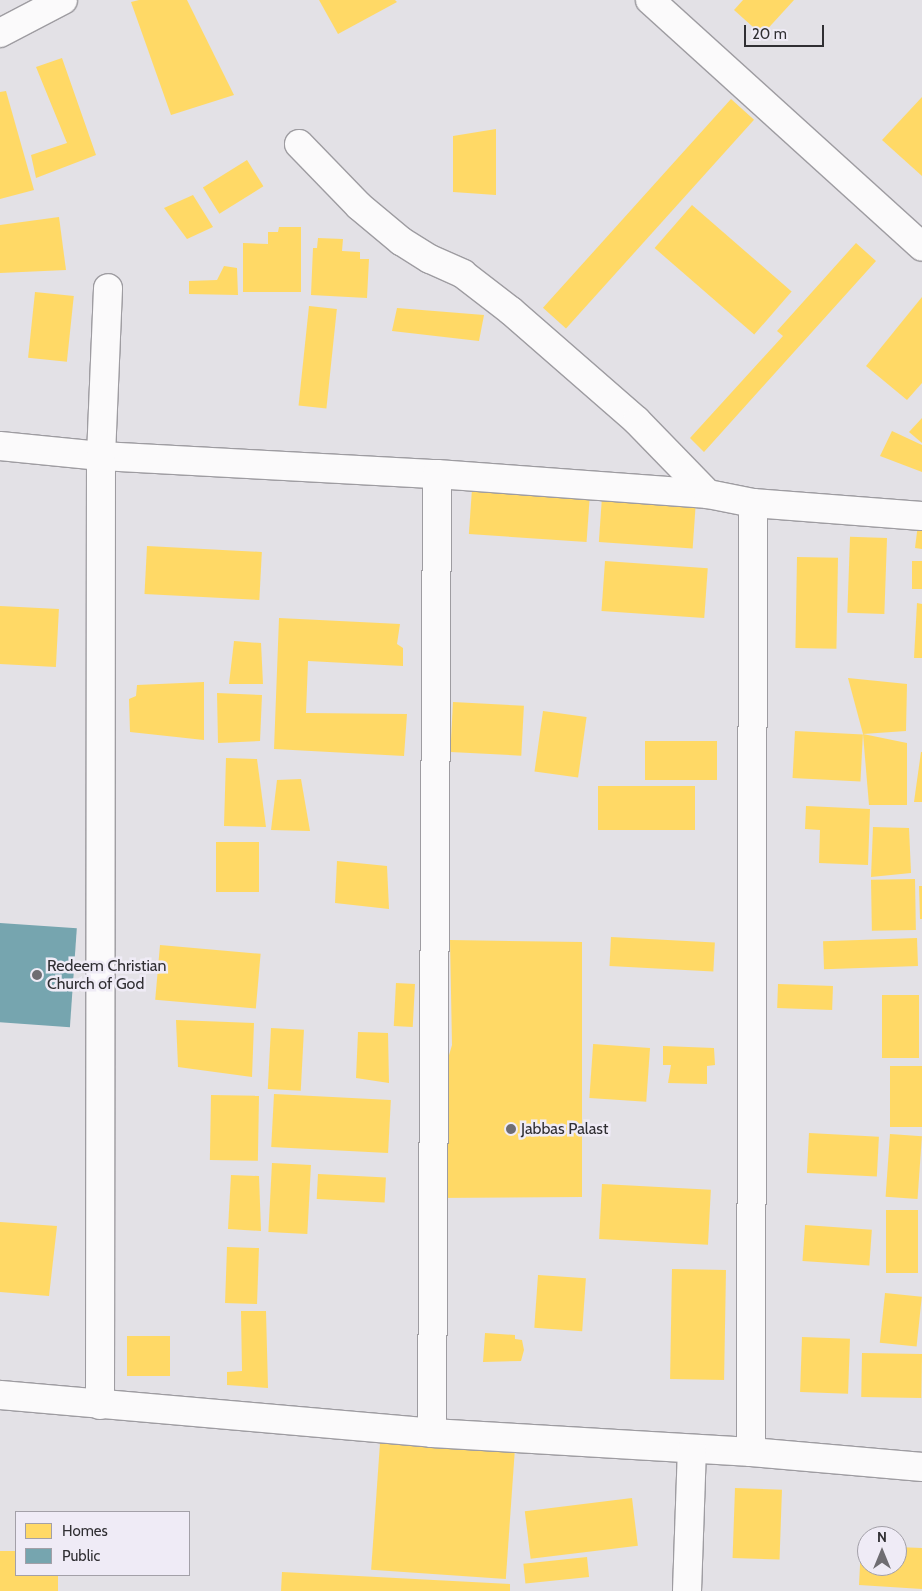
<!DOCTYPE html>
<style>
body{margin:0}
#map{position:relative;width:922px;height:1591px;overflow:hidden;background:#e3e1e6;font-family:Cabin,sans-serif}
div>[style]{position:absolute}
.homes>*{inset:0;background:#ffd966;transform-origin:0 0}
.public>*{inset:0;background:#76a5af;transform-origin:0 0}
.roads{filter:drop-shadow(1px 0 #9e9ca1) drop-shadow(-1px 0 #9e9ca1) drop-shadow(0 1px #9e9ca1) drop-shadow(0 -1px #9e9ca1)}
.minor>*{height:28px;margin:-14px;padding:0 14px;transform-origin:14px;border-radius:14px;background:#fbfafb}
.dots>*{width:14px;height:14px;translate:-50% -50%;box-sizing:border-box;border:2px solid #efebf6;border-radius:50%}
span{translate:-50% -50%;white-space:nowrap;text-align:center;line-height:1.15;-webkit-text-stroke:5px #efebf6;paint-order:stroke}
.poi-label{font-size:16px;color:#302f33}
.left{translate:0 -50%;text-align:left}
.legend{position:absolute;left:15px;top:1511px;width:175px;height:65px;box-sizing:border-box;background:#efebf6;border:1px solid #a3a0a8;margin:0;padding:6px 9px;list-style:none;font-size:15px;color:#302f33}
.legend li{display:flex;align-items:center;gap:10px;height:25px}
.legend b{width:25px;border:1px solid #a3a0a8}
.north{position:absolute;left:857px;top:1526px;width:50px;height:50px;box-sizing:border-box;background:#efebf6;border:1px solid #a3a0a8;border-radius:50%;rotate:0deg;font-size:14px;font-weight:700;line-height:20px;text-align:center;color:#302f33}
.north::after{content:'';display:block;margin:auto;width:18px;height:22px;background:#6f6d72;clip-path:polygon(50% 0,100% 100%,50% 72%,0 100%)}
.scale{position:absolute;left:744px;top:25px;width:80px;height:22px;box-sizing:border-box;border:2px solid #302f33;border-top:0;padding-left:6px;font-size:15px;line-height:18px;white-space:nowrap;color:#302f33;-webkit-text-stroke:4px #efebf6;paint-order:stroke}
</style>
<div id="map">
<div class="homes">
<i style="clip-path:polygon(139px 0,187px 0,234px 95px,171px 115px,131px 2px)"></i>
<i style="clip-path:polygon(319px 0,395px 0,397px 2px,338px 34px)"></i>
<i style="clip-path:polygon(743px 0,794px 0,762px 35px,734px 10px)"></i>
<i style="clip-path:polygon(62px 58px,96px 155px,36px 178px,31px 155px,67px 143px,36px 67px)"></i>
<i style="clip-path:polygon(6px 91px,34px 190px,0 199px,0 92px)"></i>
<i style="clip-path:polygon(922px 97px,922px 176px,882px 140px)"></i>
<i style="left:731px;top:99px;width:31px;height:281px;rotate:42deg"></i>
<i style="clip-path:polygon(496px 129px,496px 195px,453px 192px,453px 136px)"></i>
<i style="left:247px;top:160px;width:31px;height:52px;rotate:58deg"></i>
<i style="clip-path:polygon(193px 195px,213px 227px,187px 239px,164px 208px)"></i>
<i style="left:692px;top:205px;width:132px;height:57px;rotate:41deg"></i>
<i style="clip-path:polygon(59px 217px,66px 270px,0 273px,0 225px)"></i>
<i style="clip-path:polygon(279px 227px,301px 227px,301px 292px,243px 292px,243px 243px,268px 244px,268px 232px,278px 232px)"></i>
<i style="clip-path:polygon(318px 238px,343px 239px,342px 251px,360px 252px,360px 259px,369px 259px,367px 298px,311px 295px,313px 248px,317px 248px)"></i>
<i style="clip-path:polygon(856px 243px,876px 261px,704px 452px,690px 438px,783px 336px,777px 331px)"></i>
<i style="clip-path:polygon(224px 266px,237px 268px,238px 295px,189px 294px,189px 281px,217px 280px)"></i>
<i style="left:35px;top:292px;width:39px;height:66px;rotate:6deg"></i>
<i style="clip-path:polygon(922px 297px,922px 383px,907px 400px,866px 366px)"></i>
<i style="left:309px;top:306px;width:28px;height:100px;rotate:6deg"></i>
<i style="clip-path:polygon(397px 308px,484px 315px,479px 341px,392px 331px)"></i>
<i style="clip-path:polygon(922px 418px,922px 443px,909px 432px)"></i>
<i style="clip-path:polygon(892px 431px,922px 445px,922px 472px,880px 456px)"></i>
<i style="left:472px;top:489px;width:118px;height:45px;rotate:4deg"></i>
<i style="left:602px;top:497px;width:94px;height:45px;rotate:4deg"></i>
<i style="clip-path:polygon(918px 524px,922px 524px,922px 549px,915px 548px)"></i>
<i style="left:887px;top:538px;width:76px;height:37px;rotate:92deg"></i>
<i style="left:147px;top:546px;width:115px;height:48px;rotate:3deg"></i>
<i style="left:797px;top:557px;width:41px;height:91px;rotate:1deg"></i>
<i style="left:605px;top:561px;width:103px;height:50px;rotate:4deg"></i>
<i style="left:912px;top:561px;width:10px;height:28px"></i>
<i style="clip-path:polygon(917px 603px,922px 604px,922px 658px,914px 658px)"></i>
<i style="left:0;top:606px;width:59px;height:58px;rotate:3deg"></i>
<i style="clip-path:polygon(279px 618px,400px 624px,397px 644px,403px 648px,403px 666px,308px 661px,306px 713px,407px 714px,404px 756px,274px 749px)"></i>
<i style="clip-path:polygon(234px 641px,261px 643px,263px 684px,229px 684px)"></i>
<i style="clip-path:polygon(848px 678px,907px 684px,906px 731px,863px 734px)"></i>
<i style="clip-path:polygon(204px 682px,204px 740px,130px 732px,129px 699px,136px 696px,137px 685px)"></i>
<i style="clip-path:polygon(217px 693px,262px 695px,260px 741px,218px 743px)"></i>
<i style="left:453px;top:702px;width:71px;height:50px;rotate:3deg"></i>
<i style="left:543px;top:711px;width:44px;height:61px;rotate:8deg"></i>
<i style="left:795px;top:731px;width:68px;height:47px;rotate:3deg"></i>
<i style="clip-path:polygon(863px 734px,907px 743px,907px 805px,869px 805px)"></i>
<i style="left:645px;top:741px;width:72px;height:39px"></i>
<i style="clip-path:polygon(921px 752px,922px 752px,922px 802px,914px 802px)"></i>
<i style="clip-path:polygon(226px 758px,257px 759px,266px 827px,224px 826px)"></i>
<i style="clip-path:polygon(301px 779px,310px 831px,271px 830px,277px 780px)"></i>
<i style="left:598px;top:786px;width:97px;height:44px"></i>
<i style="clip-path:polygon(806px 806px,870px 809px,868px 865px,819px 863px,820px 830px,805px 829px)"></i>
<i style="clip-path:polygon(873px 827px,909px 828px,911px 873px,871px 877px)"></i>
<i style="left:259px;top:842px;width:50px;height:43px;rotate:90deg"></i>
<i style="clip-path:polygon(337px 861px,387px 866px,389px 909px,335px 903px)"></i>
<i style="left:915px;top:879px;width:51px;height:44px;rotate:89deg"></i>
<i style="clip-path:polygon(919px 886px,922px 886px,922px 919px,920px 919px)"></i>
<i style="left:611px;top:937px;width:104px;height:29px;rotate:3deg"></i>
<i style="left:917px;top:938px;width:28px;height:94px;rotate:88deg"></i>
<i style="clip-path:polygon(450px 940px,582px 942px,582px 1197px,433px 1198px,447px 1062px,452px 1045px)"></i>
<i style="left:160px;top:945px;width:101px;height:55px;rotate:5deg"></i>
<i style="left:396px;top:983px;width:19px;height:43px;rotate:3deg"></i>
<i style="left:778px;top:984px;width:55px;height:24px;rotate:2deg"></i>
<i style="left:882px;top:995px;width:37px;height:63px"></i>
<i style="clip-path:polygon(176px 1020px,254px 1023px,252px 1077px,178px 1067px)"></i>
<i style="left:271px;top:1028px;width:33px;height:61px;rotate:3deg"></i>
<i style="clip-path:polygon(358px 1032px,388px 1033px,389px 1083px,356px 1078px)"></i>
<i style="clip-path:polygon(663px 1046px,714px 1048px,715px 1065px,707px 1066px,707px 1084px,668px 1083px,671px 1065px,663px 1065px)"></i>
<i style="left:650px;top:1048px;width:54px;height:57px;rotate:94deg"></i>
<i style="left:890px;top:1066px;width:32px;height:61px"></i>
<i style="left:274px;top:1094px;width:117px;height:53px;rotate:3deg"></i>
<i style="left:211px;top:1095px;width:48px;height:65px;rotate:1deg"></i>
<i style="left:809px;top:1133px;width:70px;height:40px;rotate:3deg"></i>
<i style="left:890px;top:1134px;width:32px;height:63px;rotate:4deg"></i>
<i style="left:272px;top:1163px;width:39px;height:69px;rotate:3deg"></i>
<i style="left:318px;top:1174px;width:68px;height:25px;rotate:3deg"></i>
<i style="clip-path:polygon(231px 1175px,259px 1176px,261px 1231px,228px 1229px)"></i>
<i style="left:602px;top:1184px;width:109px;height:55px;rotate:3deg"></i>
<i style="left:886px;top:1210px;width:32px;height:63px"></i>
<i style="clip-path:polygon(0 1222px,57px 1226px,49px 1296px,0 1292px)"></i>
<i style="left:805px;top:1225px;width:67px;height:36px;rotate:4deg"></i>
<i style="left:227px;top:1247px;width:32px;height:56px;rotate:2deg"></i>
<i style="left:672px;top:1269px;width:54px;height:110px;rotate:1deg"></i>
<i style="left:538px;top:1275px;width:48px;height:53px;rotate:4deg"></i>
<i style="left:885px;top:1293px;width:37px;height:50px;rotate:6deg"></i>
<i style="clip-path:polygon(241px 1311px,266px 1311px,268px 1388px,227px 1385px,227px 1372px,242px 1371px)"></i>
<i style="clip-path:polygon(485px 1333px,515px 1335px,515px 1339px,522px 1340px,524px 1350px,521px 1361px,483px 1362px)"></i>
<i style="left:127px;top:1336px;width:43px;height:40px"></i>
<i style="left:802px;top:1337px;width:48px;height:55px;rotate:2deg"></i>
<i style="left:862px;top:1353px;width:60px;height:44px;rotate:1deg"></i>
<i style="left:380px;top:1443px;width:135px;height:127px;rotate:4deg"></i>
<i style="left:735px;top:1488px;width:47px;height:70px;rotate:2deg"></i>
<i style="left:632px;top:1498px;width:48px;height:108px;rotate:83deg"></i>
<i style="clip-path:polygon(861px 1545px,867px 1545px,867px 1566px,897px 1566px,897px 1547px,922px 1548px,922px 1589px,859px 1585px)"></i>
<i style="clip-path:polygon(0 1551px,16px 1551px,16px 1575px,58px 1575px,58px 1591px,0 1591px)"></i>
<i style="left:587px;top:1557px;width:20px;height:64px;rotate:84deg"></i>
<i style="clip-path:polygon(282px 1572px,510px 1584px,510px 1591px,281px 1591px)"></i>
</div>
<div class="public">
<i style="left:0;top:923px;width:77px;height:99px;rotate:4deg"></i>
</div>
<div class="roads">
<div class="minor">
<i style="left:650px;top:0;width:367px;rotate:42.2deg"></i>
<i style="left:0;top:33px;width:71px;rotate:-27.6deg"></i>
<i style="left:299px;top:144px;width:86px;rotate:45.9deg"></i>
<i style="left:359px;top:206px;width:55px;rotate:39.8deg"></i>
<i style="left:401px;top:241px;width:34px;rotate:32deg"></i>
<i style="left:430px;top:259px;width:36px;rotate:24deg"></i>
<i style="left:463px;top:274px;width:61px;rotate:37.6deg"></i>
<i style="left:511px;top:311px;width:167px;rotate:41.1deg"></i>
<i style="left:637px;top:421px;width:102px;rotate:45.8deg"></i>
<i style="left:0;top:446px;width:101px;rotate:5.7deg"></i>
<i style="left:101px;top:456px;width:336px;rotate:3.1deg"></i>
<i style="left:437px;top:474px;width:272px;rotate:4.2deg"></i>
<i style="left:708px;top:494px;width:46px;rotate:11.3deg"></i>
<i style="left:753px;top:503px;width:169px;rotate:4.4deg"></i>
<i style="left:0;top:1395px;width:434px;rotate:5deg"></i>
<i style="left:432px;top:1433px;width:320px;rotate:3.4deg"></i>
<i style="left:751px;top:1452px;width:172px;rotate:5deg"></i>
<i style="left:100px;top:1405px;width:949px;rotate:-89.94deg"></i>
<i style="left:101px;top:456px;width:168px;rotate:-87.6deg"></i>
<i style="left:432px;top:1433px;width:959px;rotate:-89.7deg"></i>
<i style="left:751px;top:1452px;width:949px;rotate:-89.88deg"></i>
<i style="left:687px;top:1591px;width:141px;rotate:-88deg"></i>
</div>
</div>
<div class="dots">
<i style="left:37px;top:975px;background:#6f6d72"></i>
<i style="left:511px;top:1129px;background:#6f6d72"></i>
</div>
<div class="poi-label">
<span class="left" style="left:47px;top:975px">Redeem Christian<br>Church of God</span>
<span class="left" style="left:521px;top:1129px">Jabbas Palast</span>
</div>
<ul class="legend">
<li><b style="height:14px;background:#ffd966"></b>Homes</li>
<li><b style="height:14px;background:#76a5af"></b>Public</li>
</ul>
<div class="north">N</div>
<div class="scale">20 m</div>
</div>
